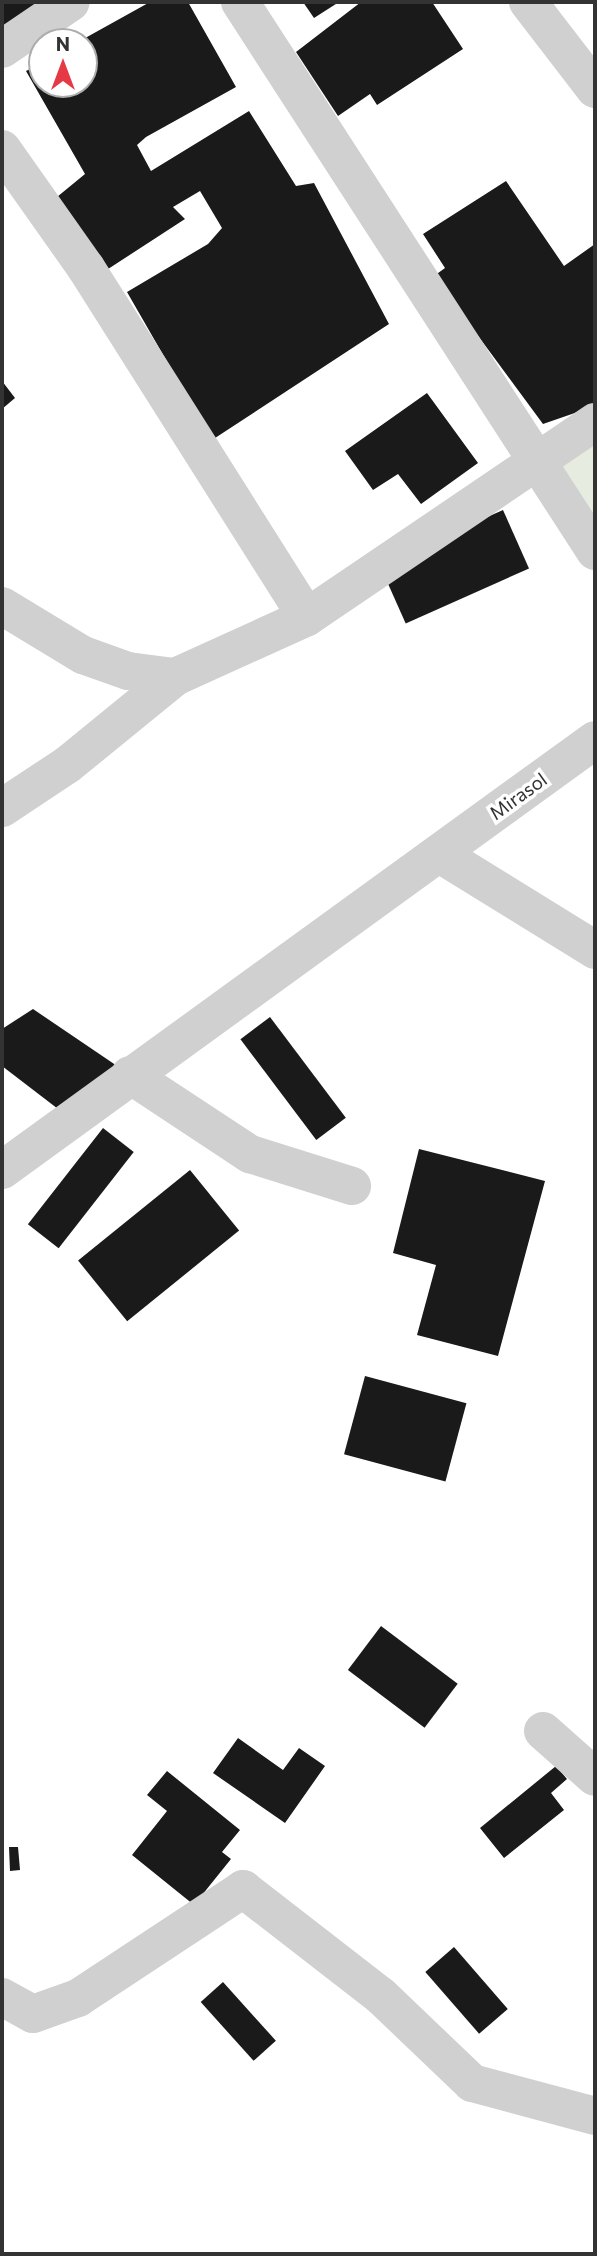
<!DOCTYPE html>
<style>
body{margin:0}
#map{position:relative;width:597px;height:2256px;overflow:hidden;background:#fff;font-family:Commissioner,sans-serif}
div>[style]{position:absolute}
.green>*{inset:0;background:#e6ecdf}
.building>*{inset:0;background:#1a1a1a;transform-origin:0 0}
.minor>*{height:38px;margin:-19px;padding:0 19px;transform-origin:19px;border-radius:19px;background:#d0d0d0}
span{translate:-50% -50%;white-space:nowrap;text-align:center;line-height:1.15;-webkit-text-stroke:7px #fff;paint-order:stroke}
.street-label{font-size:19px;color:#333}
.frame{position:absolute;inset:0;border:4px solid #333;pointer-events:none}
.north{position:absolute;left:28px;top:28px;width:70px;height:70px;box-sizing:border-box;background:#fff;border:2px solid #adadad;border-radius:50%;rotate:0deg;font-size:19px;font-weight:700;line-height:28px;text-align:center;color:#333}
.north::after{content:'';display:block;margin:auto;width:24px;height:32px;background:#e63946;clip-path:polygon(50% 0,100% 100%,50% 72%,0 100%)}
</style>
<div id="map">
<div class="green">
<i style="clip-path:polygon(595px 422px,595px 551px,541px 460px)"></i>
</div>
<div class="building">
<i style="clip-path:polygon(2px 2px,56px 2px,2px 33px)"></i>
<i style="clip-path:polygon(150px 2px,188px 2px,236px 87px,146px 137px,137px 145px,151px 171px,249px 111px,296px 186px,314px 183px,389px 324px,212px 440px,127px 292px,208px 244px,222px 228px,200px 191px,173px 207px,185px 219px,105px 271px,57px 197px,85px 174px,26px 71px,42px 63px,42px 84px,84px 84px,84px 42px,78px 42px)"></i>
<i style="clip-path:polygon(303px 2px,339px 2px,314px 18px)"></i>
<i style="clip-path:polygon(361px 2px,432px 2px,463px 49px,377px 105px,370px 94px,338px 116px,296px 52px)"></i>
<i style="clip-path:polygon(506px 181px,564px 266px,595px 244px,595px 406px,543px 424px,434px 276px,445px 268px,423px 234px)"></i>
<i style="clip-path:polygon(2px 381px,15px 398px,2px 409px)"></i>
<i style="clip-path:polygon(427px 393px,478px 463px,421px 504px,398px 474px,373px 490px,345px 451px)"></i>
<i style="left:503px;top:510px;width:64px;height:135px;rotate:66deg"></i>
<i style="clip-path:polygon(33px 1009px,123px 1070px,62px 1112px,2px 1066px,2px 1029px)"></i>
<i style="left:270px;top:1017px;width:126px;height:37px;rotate:53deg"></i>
<i style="left:103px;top:1128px;width:39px;height:122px;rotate:38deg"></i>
<i style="clip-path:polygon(419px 1149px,545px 1181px,498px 1356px,417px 1335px,436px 1265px,393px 1253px)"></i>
<i style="left:190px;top:1170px;width:78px;height:144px;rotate:51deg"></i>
<i style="left:365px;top:1376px;width:105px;height:81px;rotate:15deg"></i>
<i style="left:381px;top:1626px;width:96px;height:55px;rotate:37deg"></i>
<i style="clip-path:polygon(238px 1738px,283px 1770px,299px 1748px,325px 1766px,285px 1823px,213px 1773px)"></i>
<i style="clip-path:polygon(556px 1766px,567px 1779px,551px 1793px,564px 1810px,504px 1858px,480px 1828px)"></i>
<i style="clip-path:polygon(167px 1771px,240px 1830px,222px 1852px,231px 1859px,194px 1905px,132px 1855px,167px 1811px,147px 1795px)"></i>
<i style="clip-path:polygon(9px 1847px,18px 1847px,20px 1870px,10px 1871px)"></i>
<i style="left:454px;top:1947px;width:82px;height:38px;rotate:49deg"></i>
<i style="left:223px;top:1982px;width:79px;height:30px;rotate:48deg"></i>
</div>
<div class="minor">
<i style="left:240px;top:2px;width:654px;rotate:57.11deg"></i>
<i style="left:528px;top:2px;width:110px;rotate:52.4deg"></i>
<i style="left:2px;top:49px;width:83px;rotate:-34.3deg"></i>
<i style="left:2px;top:149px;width:146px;rotate:54.8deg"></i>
<i style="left:86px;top:268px;width:413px;rotate:57.7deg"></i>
<i style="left:2px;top:606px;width:95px;rotate:31.2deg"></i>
<i style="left:83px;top:655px;width:48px;rotate:19.6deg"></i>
<i style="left:128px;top:671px;width:47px;rotate:7.3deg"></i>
<i style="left:175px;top:677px;width:139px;rotate:140.8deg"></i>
<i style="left:67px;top:765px;width:78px;rotate:146.5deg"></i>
<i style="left:175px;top:677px;width:145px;rotate:-24.4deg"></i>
<i style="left:307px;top:617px;width:348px;rotate:-34.1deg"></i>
<i style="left:443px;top:856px;width:179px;rotate:31.7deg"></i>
<i style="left:130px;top:1075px;width:144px;rotate:33.4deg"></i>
<i style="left:250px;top:1154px;width:107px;rotate:17.4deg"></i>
<i style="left:2px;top:1170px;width:732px;rotate:-35.95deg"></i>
<i style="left:543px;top:1731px;width:69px;rotate:41.5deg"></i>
<i style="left:2px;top:1997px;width:35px;rotate:29deg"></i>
<i style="left:33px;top:2014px;width:48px;rotate:-19.6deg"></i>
<i style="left:78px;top:1998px;width:198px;rotate:-33.4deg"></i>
<i style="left:243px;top:1889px;width:175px;rotate:37.8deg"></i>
<i style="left:381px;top:1996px;width:126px;rotate:43.7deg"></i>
<i style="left:472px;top:2083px;width:127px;rotate:15deg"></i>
</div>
<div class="street-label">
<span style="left:518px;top:796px;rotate:-36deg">Mirasol</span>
</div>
<div class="frame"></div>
<div class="north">N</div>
</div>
